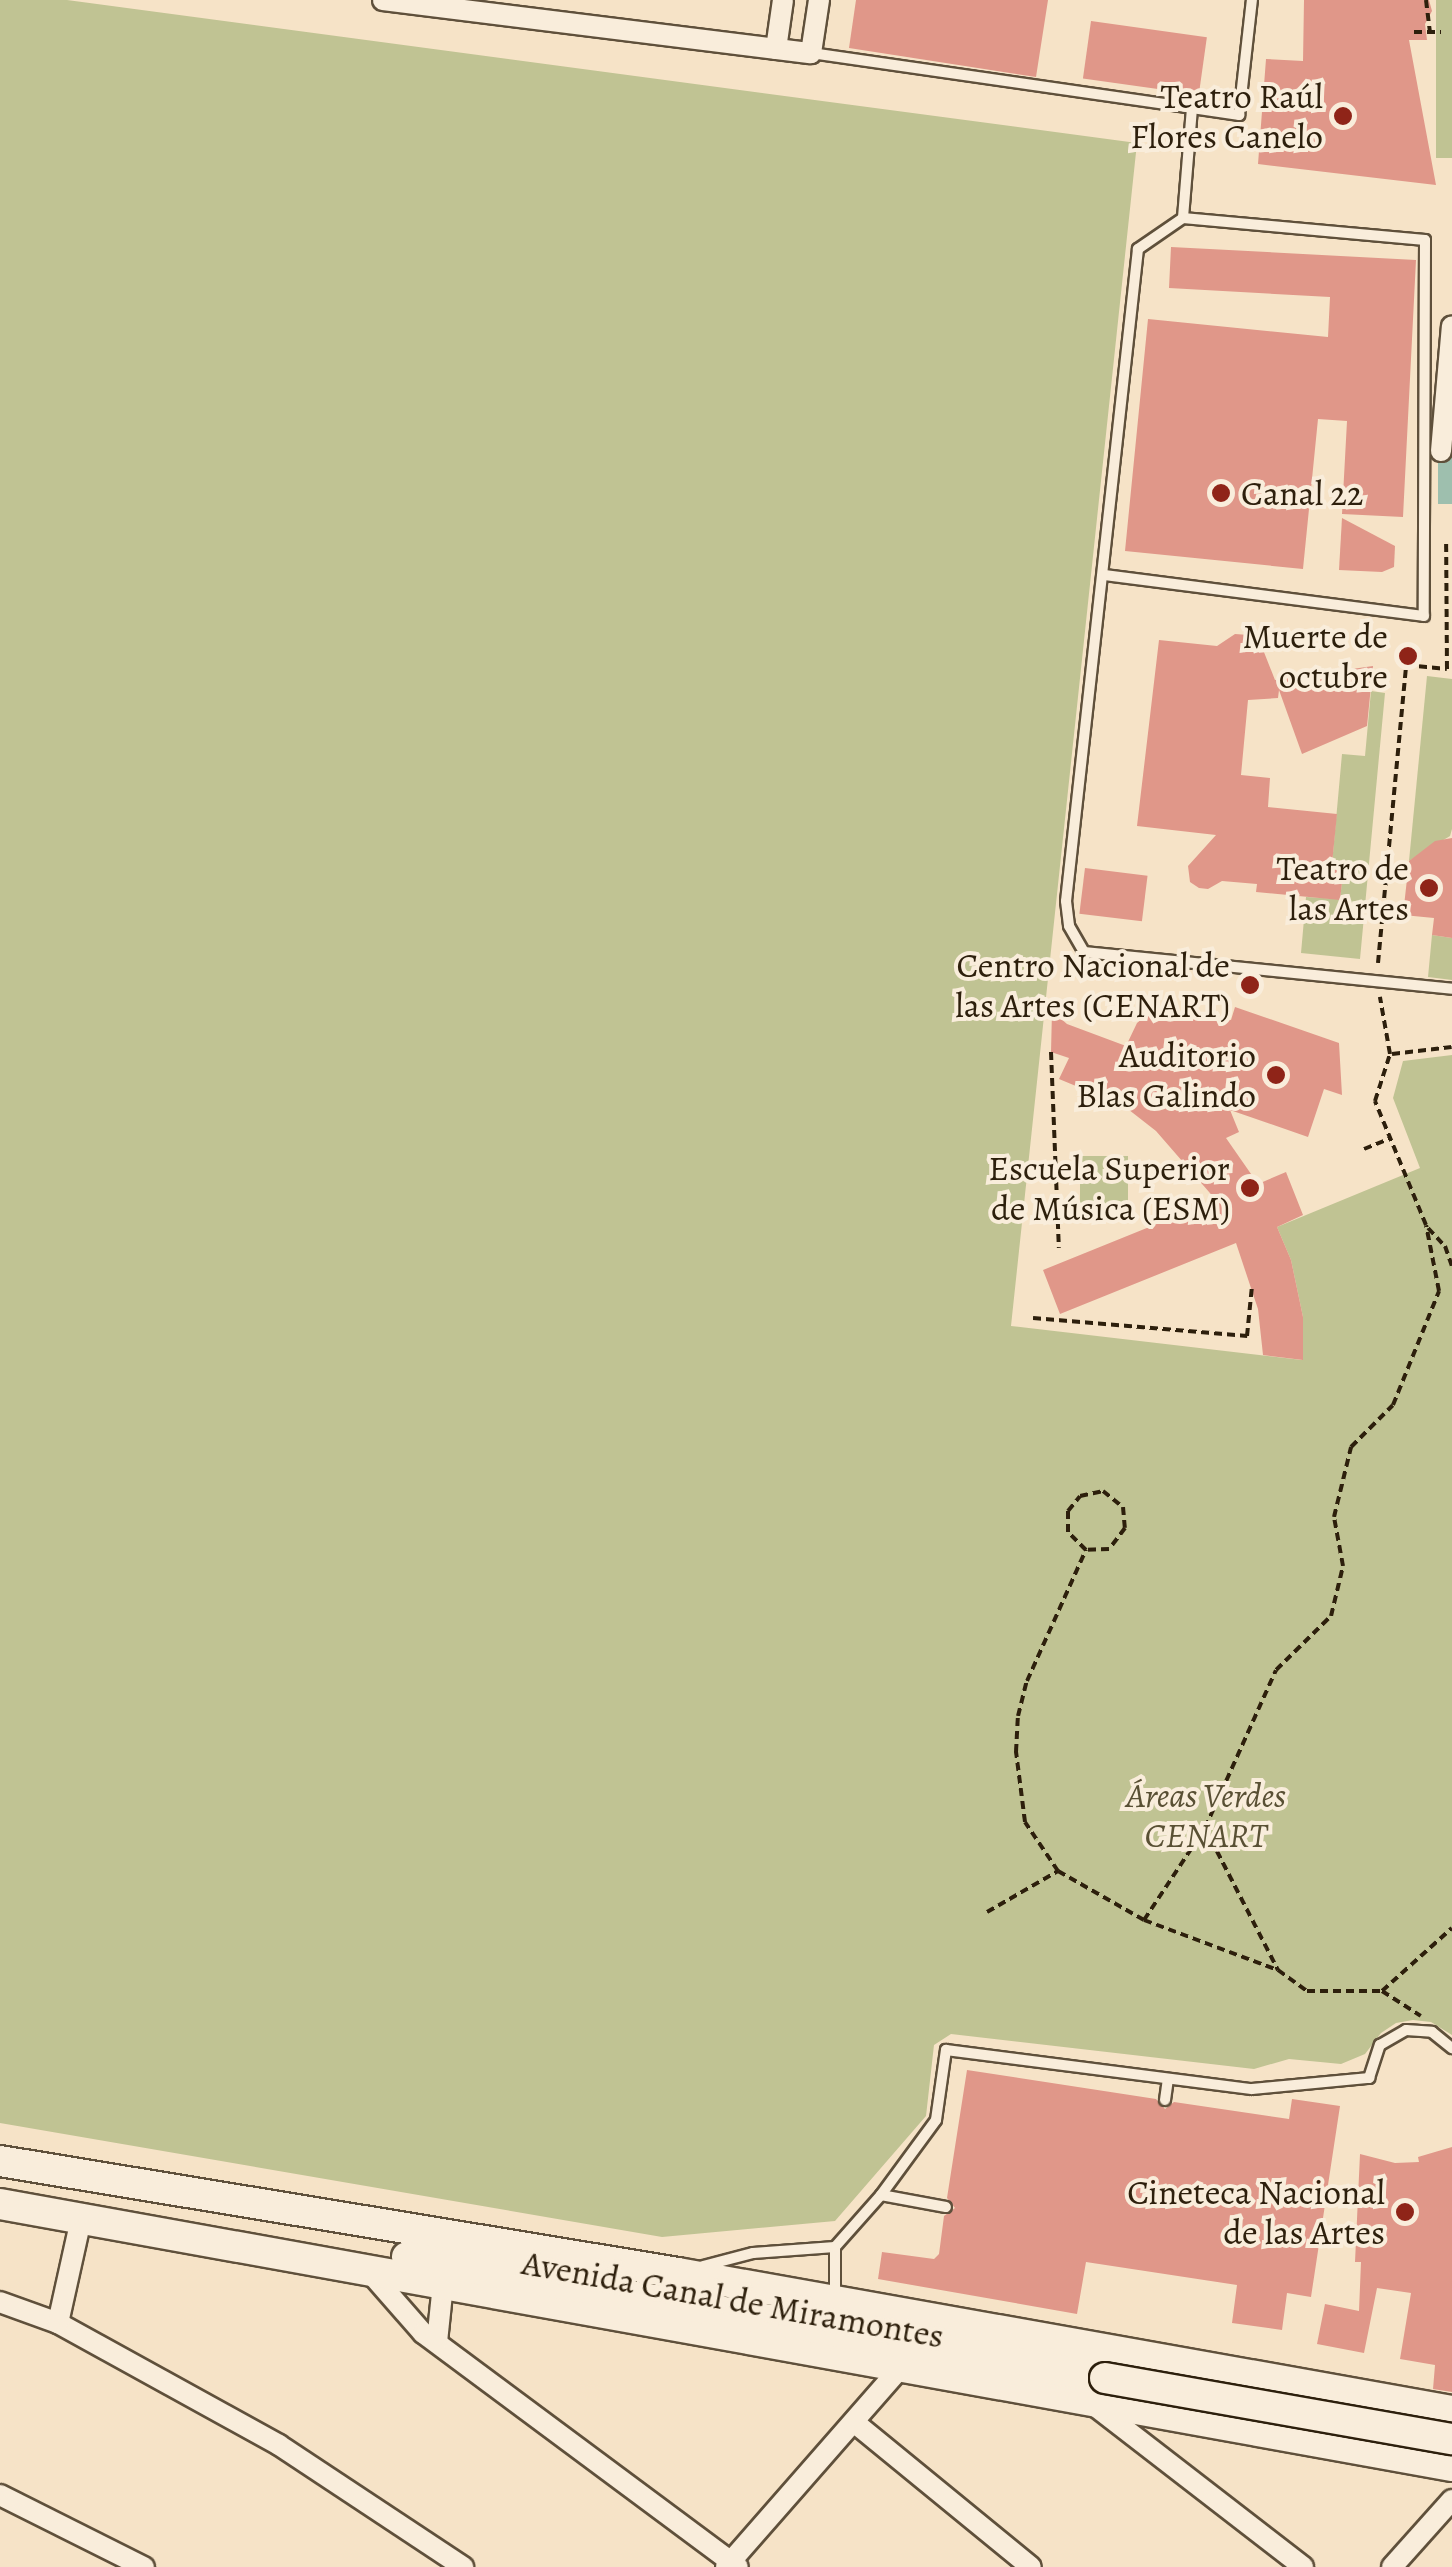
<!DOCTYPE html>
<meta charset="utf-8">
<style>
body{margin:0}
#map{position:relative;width:1452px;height:2567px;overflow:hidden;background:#f6e3c7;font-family:Alegreya,serif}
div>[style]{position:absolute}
.green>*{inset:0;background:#c0c393;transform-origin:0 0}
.water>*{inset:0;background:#9ebfae;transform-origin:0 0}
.building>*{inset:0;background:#e09789;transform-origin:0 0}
.path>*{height:4px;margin-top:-2px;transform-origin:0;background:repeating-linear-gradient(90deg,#2d1f0c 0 8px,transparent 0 13px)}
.roads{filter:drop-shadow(2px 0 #5f503b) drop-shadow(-2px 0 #5f503b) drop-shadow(0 2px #5f503b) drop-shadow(0 -2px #5f503b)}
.lane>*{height:10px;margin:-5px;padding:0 5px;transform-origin:5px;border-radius:5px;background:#f9eddb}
.street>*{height:20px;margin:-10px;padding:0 10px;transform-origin:10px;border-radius:10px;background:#f9eddb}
.secondary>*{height:30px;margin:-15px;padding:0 15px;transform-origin:15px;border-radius:15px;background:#f9eddb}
.bridges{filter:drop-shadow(2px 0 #2d1f0c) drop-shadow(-2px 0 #2d1f0c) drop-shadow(0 2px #2d1f0c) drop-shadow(0 -2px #2d1f0c)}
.secondary-bridge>*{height:30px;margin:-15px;padding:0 15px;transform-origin:15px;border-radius:15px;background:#f9eddb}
.dots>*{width:28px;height:28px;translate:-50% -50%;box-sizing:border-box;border:5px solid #f9eddb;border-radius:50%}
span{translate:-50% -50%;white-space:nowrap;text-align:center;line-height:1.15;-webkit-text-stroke:8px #f9eddb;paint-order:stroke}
.poi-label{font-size:35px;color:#2d1f0c}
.right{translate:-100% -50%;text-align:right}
.left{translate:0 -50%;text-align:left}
.park-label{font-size:35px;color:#595034;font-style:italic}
.street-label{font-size:35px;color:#2d1f0c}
</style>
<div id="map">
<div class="green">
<i style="clip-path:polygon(0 0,67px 0,1137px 143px,1011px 1326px,1302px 1360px,1303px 1317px,1291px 1260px,1277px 1227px,1420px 1168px,1393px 1098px,1403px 1061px,1452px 1055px,1452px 2035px,1431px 2022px,1413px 2020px,1396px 2023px,1381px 2033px,1365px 2054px,1341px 2064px,1289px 2059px,1254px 2069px,951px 2034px,934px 2045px,926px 2116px,835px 2221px,662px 2237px,0 2123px)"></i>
<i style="left:1436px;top:0;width:16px;height:158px"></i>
<i style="clip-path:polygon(1427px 676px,1452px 679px,1452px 829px,1450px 836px,1409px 861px)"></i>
<i style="clip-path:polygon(1371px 691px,1385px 693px,1360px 959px,1301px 953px,1306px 897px,1340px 899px,1344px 865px,1332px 864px,1342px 754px,1365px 756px)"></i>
<i style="clip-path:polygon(1432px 935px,1452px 938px,1452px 980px,1428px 977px)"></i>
<i style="left:1128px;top:1156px;width:51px;height:48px;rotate:90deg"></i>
</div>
<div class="water">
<i style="left:1438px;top:455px;width:14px;height:49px"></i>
</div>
<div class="building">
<i style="clip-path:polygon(856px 0,1048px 0,1036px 77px,849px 48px)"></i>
<i style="clip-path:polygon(1304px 0,1429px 0,1432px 11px,1425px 24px,1427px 40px,1409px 40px,1436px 185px,1258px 164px,1266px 59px,1303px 61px)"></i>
<i style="left:1091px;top:21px;width:117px;height:58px;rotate:8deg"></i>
<i style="clip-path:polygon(1171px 247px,1416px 260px,1403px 517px,1342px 514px,1347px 421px,1318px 419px,1303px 569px,1125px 551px,1148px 319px,1328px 337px,1330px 297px,1169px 288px)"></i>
<i style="clip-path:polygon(1342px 518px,1395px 546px,1394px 567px,1382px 572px,1339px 570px)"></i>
<i style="clip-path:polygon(1235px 634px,1249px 635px,1260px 642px,1275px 680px,1373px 666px,1367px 726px,1302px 754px,1279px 690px,1278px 698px,1248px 700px,1241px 775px,1270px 778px,1268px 807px,1337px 814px,1332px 864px,1344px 865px,1340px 900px,1256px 892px,1257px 884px,1222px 881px,1208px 889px,1199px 888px,1190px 882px,1188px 866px,1216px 835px,1137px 826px,1159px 640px,1217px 646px)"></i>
<i style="clip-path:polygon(1452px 838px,1452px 938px,1432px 935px,1434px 918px,1403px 915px,1409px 861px,1435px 841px)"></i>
<i style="left:1085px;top:868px;width:63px;height:46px;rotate:7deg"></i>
<i style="clip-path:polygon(1235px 1007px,1339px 1043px,1342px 1095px,1324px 1089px,1308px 1137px,1230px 1110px,1239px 1132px,1226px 1138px,1258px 1184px,1286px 1172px,1303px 1215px,1277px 1227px,1291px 1260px,1303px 1317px,1303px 1360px,1263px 1355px,1258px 1309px,1236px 1243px,1060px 1314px,1043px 1270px,1216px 1200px,1156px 1131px,1124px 1106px,1059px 1079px,1069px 1058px,1051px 1052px,1052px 1011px,1067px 1024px,1126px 1046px,1137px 1023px,1154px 1009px,1231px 1020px)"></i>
<i style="clip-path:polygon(967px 2070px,1156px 2099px,1165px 2109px,1174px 2102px,1289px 2119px,1292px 2099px,1340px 2106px,1311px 2297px,1287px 2293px,1282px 2330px,1232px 2323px,1237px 2285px,1086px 2262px,1077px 2314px,878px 2279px,882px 2252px,934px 2259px,939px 2254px,944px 2216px,955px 2208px,947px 2198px)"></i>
<i style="clip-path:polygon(1452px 2147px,1452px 2392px,1433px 2389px,1435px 2365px,1400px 2359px,1411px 2293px,1377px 2288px,1364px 2353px,1317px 2344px,1325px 2304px,1359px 2311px,1361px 2262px,1355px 2262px,1360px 2154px,1395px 2163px,1419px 2162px,1418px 2157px)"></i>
</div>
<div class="path">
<i style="left:1426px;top:0;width:32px;rotate:83deg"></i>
<i style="left:1414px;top:32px;width:27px"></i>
<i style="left:1378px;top:963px;width:299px;rotate:-84.6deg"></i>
<i style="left:1406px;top:665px;width:41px;rotate:5.6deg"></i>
<i style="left:1447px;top:669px;width:129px;rotate:-90.4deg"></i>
<i style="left:1051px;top:1052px;width:196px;rotate:87.7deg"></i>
<i style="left:1392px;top:1054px;width:60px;rotate:-6.7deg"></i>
<i style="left:1364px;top:1149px;width:29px;rotate:-22deg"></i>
<i style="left:1428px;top:1228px;width:25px;rotate:47deg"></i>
<i style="left:1445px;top:1246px;width:21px;rotate:71deg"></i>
<i style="left:1033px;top:1318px;width:215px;rotate:4.8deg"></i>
<i style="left:1247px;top:1336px;width:50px;rotate:-84.3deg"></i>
<i style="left:1205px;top:1828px;width:160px;rotate:62.8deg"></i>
<i style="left:1058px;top:1871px;width:59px;rotate:-124deg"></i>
<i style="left:1025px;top:1822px;width:71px;rotate:-97.3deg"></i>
<i style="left:1016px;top:1752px;width:36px;rotate:-87deg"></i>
<i style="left:1018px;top:1716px;width:36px;rotate:-76deg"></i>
<i style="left:1027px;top:1681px;width:144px;rotate:-65.8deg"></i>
<i style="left:1086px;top:1550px;width:25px;rotate:-135deg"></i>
<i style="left:1068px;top:1532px;width:21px;rotate:-90deg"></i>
<i style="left:1068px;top:1511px;width:19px;rotate:-51deg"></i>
<i style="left:1080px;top:1496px;width:24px;rotate:-12deg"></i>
<i style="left:1103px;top:1491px;width:26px;rotate:39deg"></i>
<i style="left:1123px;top:1507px;width:21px;rotate:85deg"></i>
<i style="left:1125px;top:1528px;width:26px;rotate:127deg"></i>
<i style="left:1109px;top:1549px;width:23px;rotate:178deg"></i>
<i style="left:987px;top:1912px;width:82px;rotate:-30deg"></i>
<i style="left:1058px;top:1871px;width:99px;rotate:29.7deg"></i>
<i style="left:1144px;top:1920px;width:143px;rotate:20.5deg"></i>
<i style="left:1278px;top:1970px;width:36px;rotate:36deg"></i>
<i style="left:1307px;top:1991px;width:75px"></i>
<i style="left:1382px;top:1991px;width:46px;rotate:32.7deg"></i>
<i style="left:1144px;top:1920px;width:110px;rotate:-56.5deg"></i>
<i style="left:1205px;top:1828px;width:173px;rotate:-65.8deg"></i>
<i style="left:1276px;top:1670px;width:77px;rotate:-44.5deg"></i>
<i style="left:1331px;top:1616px;width:51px;rotate:-76.5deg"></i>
<i style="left:1343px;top:1566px;width:50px;rotate:-100.4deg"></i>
<i style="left:1334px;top:1517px;width:72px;rotate:-76.3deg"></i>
<i style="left:1351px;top:1447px;width:59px;rotate:-45deg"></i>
<i style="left:1393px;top:1405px;width:123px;rotate:-68deg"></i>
<i style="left:1439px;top:1291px;width:67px;rotate:-101.1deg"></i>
<i style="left:1426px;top:1225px;width:134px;rotate:-112.4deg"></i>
<i style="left:1375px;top:1101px;width:49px;rotate:-72.3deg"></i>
<i style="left:1390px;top:1054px;width:58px;rotate:-100deg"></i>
<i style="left:1382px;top:1991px;width:94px;rotate:-42deg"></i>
</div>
<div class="roads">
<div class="lane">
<i style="left:811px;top:53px;width:385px;rotate:8.2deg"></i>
<i style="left:1192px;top:108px;width:110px;rotate:94.7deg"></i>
<i style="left:1183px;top:218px;width:243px;rotate:5.2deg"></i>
<i style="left:1425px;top:240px;width:376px;rotate:90.2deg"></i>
<i style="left:1424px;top:616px;width:323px;rotate:-172.7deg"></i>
<i style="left:1192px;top:108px;width:48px;rotate:8.5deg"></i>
<i style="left:1239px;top:115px;width:116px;rotate:-83.6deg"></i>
<i style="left:1183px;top:218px;width:55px;rotate:145.4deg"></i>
<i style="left:1138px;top:249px;width:656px;rotate:96.3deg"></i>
<i style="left:1066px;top:901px;width:25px;rotate:83deg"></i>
<i style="left:1069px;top:926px;width:30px;rotate:60deg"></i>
<i style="left:1084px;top:952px;width:370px;rotate:5.7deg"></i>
<i style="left:1165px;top:2100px;width:21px;rotate:-82deg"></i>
<i style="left:881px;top:2195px;width:93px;rotate:-53.7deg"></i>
<i style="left:936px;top:2120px;width:71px;rotate:-81.9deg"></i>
<i style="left:946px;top:2050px;width:308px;rotate:7.3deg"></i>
<i style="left:1252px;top:2089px;width:118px;rotate:-5.4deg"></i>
<i style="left:1369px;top:2078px;width:35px;rotate:-72deg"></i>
<i style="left:1380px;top:2045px;width:30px;rotate:-30deg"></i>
<i style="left:1406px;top:2030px;width:26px;rotate:4deg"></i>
<i style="left:1432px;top:2032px;width:26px;rotate:39deg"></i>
<i style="left:703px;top:2266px;width:52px;rotate:-14.6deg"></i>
<i style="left:753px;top:2253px;width:82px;rotate:-4.2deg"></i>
<i style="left:835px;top:2296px;width:49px;rotate:-90deg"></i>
<i style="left:835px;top:2247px;width:69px;rotate:-48.5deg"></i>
<i style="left:881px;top:2195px;width:66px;rotate:10.5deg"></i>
</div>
<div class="street">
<i style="left:383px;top:0;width:431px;rotate:7.1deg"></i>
<i style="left:811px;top:53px;width:54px;rotate:-81.4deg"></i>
<i style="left:776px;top:49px;width:49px;rotate:-81.9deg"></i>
<i style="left:1441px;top:451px;width:125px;rotate:-85deg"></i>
<i style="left:367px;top:2269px;width:85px;rotate:48.8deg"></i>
<i style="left:423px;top:2333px;width:392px;rotate:36.6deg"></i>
<i style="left:0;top:2302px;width:62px;rotate:19.9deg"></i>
<i style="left:58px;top:2323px;width:252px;rotate:28.9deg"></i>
<i style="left:279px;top:2445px;width:221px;rotate:33.5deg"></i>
<i style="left:58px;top:2323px;width:107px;rotate:-77.5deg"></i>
<i style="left:437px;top:2342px;width:58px;rotate:-84.1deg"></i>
<i style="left:1095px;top:2406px;width:263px;rotate:37.7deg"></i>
<i style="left:855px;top:2423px;width:227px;rotate:39.3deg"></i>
<i style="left:0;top:2495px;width:161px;rotate:26.6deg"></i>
<i style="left:726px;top:2567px;width:264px;rotate:-48.8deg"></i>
<i style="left:1392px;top:2567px;width:90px;rotate:-48.2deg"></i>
</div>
<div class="secondary">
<i style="left:0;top:2161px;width:687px;rotate:9.38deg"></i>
<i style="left:678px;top:2273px;width:786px;rotate:10.11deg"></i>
<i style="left:0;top:2204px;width:1475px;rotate:10.23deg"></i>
<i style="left:407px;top:2257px;width:708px;rotate:9.83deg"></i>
</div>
</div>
<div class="bridges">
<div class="secondary-bridge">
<i style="left:1105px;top:2378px;width:352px;rotate:10deg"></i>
</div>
</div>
<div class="dots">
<i style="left:1343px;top:116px;background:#8f2418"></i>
<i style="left:1221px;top:493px;background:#8f2418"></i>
<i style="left:1408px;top:656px;background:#8f2418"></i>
<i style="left:1429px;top:888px;background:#8f2418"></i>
<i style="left:1250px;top:985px;background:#8f2418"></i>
<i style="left:1276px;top:1075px;background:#8f2418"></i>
<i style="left:1250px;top:1188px;background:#8f2418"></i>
<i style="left:1405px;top:2212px;background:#8f2418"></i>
</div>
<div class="poi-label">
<span class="right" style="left:1323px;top:116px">Teatro Raúl<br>Flores Canelo</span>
<span class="left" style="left:1241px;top:493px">Canal 22</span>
<span class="right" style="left:1388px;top:656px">Muerte de<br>octubre</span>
<span class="right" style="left:1409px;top:888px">Teatro de<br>las Artes</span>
<span class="right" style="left:1230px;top:985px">Centro Nacional de<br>las Artes (CENART)</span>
<span class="right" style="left:1256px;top:1075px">Auditorio<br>Blas Galindo</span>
<span class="right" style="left:1230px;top:1188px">Escuela Superior<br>de Música (ESM)</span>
<span class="right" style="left:1385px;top:2212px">Cineteca Nacional<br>de las Artes</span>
</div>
<div class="park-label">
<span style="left:1206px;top:1815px">Áreas Verdes<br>CENART</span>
</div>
<div class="street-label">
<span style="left:733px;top:2299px;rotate:10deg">Avenida Canal de Miramontes</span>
</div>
</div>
